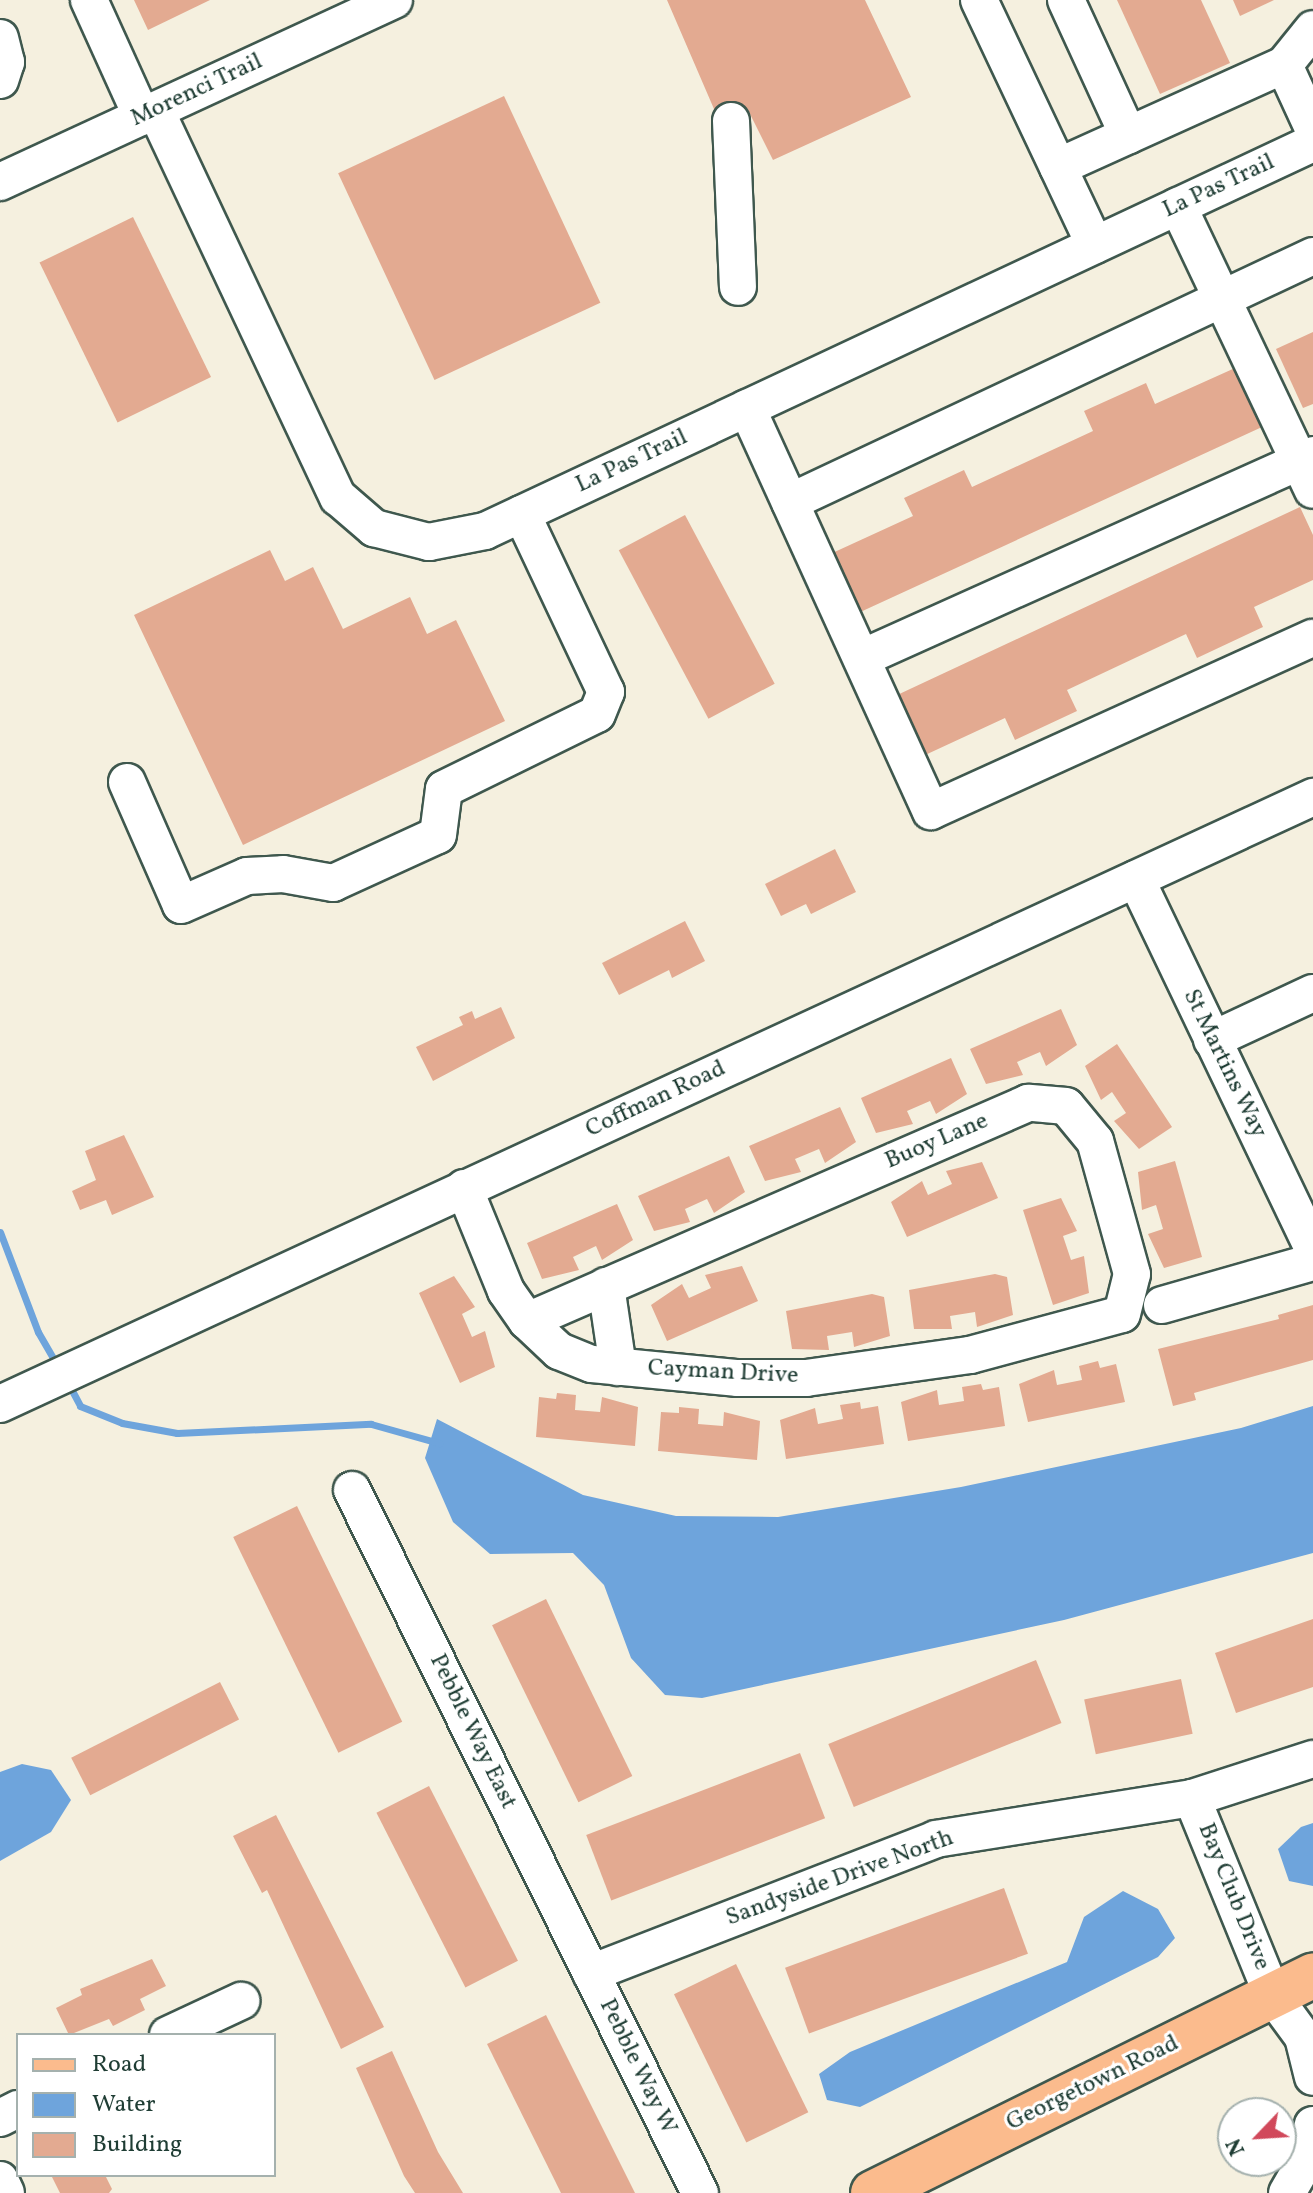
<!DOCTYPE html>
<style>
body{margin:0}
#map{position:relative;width:1313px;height:2193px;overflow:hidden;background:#f5f0df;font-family:Vollkorn,serif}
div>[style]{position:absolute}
.water>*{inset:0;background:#6ea4dc}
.stream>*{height:7px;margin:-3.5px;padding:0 3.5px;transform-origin:3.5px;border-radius:3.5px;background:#6ea4dc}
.building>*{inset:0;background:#e3aa91;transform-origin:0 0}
.roads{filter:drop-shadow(2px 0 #3f584e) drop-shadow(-2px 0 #3f584e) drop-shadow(0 2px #3f584e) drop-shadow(0 -2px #3f584e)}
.minor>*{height:36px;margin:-18px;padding:0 18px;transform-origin:18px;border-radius:18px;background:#fff}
.major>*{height:44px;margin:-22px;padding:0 22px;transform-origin:22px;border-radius:22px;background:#fbbb8d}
span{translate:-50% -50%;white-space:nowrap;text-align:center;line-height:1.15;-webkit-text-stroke:6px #fff;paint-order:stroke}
.street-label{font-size:24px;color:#1f3d34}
.legend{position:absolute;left:16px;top:2033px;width:260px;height:144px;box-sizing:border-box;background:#fff;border:2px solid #a5b1ae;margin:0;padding:10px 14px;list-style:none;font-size:24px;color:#1f3d34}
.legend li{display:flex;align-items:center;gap:16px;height:40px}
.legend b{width:40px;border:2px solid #a5b1ae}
.north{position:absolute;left:1217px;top:2097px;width:80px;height:80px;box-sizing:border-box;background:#fff;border:2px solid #a5b1ae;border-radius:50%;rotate:245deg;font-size:22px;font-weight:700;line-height:32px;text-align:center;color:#1f3d34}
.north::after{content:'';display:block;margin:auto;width:28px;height:36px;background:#d1495b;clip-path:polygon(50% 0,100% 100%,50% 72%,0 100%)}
</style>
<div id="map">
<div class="water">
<i style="clip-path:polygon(1313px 1406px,1313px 1553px,1064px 1620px,702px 1698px,665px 1695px,631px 1658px,604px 1585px,573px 1553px,490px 1554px,453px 1522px,425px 1458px,437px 1419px,583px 1495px,676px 1516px,778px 1517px,961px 1487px,1241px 1428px)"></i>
<i style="clip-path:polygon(22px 1764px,51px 1770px,71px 1800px,51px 1832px,0 1861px,0 1772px)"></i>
<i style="clip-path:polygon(1313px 1823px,1313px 1886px,1289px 1881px,1278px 1849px,1301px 1827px)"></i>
<i style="clip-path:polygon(1123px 1891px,1158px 1909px,1175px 1938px,1158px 1957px,860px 2107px,827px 2100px,819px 2074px,850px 2052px,1067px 1962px,1084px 1917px)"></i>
</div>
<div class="stream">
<i style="left:0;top:1232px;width:107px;rotate:69.2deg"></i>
<i style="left:38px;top:1332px;width:39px;rotate:60deg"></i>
<i style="left:68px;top:1383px;width:26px;rotate:62deg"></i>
<i style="left:80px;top:1406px;width:45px;rotate:22deg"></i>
<i style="left:122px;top:1423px;width:56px;rotate:10.3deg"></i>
<i style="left:177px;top:1433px;width:194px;rotate:-2.7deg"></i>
<i style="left:371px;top:1424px;width:71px;rotate:15.6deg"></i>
</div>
<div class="building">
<i style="clip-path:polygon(134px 0,210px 0,148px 30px)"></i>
<i style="clip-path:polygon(667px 0,865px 0,911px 97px,773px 160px,747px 108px,714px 109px)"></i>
<i style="clip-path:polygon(1117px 0,1201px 0,1230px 63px,1160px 94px)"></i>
<i style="clip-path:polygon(1233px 0,1274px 0,1240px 16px)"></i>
<i style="left:504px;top:96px;width:228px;height:183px;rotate:65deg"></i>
<i style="left:133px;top:217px;width:178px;height:104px;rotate:64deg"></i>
<i style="clip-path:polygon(1313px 332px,1313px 404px,1303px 408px,1276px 349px)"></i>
<i style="clip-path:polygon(1235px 368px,1262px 427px,856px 614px,828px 555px,913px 516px,904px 498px,964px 470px,972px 487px,1093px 431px,1084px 411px,1146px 383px,1155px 404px)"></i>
<i style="clip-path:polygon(1300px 507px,1313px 535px,1313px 580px,1254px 607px,1263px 627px,1197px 658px,1186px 634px,1067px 690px,1077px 711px,1015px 740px,1005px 718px,923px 756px,895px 696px)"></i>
<i style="left:685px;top:515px;width:191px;height:75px;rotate:62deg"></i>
<i style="clip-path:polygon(270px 550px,285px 581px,313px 567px,343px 629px,410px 597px,427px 634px,456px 620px,505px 721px,243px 845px,134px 615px)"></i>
<i style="clip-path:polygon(835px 849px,856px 892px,811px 914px,806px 904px,781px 916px,765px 884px)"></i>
<i style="clip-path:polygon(685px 921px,705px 961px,672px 978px,669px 970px,619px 995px,602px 963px)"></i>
<i style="clip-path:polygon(501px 1007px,515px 1038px,433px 1081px,416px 1047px,463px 1025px,459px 1017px,472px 1011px,475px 1019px)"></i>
<i style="clip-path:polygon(1061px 1009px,1077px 1045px,1046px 1066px,1040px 1052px,1017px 1062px,1023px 1075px,986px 1084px,970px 1049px)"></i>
<i style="clip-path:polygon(1117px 1044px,1172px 1127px,1139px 1149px,1114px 1121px,1126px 1113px,1112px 1092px,1101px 1100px,1085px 1066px)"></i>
<i style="clip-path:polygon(951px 1058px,967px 1094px,936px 1114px,930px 1101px,907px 1111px,913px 1124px,876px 1133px,861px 1098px)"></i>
<i style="clip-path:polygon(840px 1107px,856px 1142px,825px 1163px,819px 1149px,795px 1159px,801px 1172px,765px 1181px,749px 1146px)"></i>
<i style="clip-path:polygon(124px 1135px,154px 1197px,112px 1215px,106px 1200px,80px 1210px,72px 1191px,96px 1180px,85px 1151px)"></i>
<i style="clip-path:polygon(729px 1156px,745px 1192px,714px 1213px,707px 1199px,685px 1209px,690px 1222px,654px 1231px,638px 1196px)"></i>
<i style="clip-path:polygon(1175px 1161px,1202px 1257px,1164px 1268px,1148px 1234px,1163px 1229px,1156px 1205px,1142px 1210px,1138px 1172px)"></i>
<i style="clip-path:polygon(982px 1162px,998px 1198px,907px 1237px,891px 1202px,922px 1181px,928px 1195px,952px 1184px,946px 1171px)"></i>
<i style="clip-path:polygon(1061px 1198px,1077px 1231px,1063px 1236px,1071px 1260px,1084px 1256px,1089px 1293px,1053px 1305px,1023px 1210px)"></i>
<i style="clip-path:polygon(617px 1204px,633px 1240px,602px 1260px,596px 1246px,573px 1257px,579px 1270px,542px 1279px,527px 1243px)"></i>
<i style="clip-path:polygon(742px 1266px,758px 1301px,667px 1341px,651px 1305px,682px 1284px,689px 1298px,711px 1288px,705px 1275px)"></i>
<i style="clip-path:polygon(995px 1274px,1007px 1277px,1013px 1315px,977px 1327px,975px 1312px,950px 1316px,952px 1329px,914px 1329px,909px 1290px)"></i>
<i style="clip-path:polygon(454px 1276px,475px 1307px,462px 1314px,472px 1337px,485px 1331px,495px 1367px,460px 1383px,419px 1293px)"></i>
<i style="clip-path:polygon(872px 1294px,884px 1297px,890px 1336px,854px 1347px,852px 1332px,827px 1336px,829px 1350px,792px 1349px,786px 1311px)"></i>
<i style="clip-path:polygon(1313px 1305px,1313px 1360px,1194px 1393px,1196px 1400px,1173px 1406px,1158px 1349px,1279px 1319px,1278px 1315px)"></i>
<i style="clip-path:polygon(1098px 1361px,1100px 1368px,1116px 1364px,1125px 1402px,1028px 1422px,1019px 1384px,1054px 1370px,1057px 1385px,1082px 1380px,1079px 1366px)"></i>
<i style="clip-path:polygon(981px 1384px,983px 1390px,999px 1387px,1005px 1426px,908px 1441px,901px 1402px,937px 1390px,939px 1405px,964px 1401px,962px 1387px)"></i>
<i style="clip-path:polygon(557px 1393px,576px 1395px,575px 1410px,600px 1412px,602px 1397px,638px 1407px,635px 1446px,536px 1437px,539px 1397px,556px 1399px)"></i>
<i style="clip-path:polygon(860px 1402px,861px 1409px,878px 1406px,884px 1444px,786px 1459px,780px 1420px,815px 1408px,818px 1424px,843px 1419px,840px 1405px)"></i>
<i style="clip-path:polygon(679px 1407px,699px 1409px,698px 1424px,723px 1426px,724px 1412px,760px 1421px,757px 1460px,658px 1451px,661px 1412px,679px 1413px)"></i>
<i style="left:297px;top:1506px;width:240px;height:71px;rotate:64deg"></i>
<i style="left:546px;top:1599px;width:197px;height:60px;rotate:64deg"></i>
<i style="clip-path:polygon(1313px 1619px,1313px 1687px,1236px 1713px,1215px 1653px)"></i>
<i style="left:1036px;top:1660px;width:68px;height:224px;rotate:68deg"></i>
<i style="left:1181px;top:1679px;width:56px;height:99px;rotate:78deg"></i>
<i style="left:220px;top:1682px;width:42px;height:167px;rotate:63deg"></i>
<i style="left:800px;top:1753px;width:70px;height:229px;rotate:69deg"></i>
<i style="left:429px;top:1786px;width:196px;height:59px;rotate:63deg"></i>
<i style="clip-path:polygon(276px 1815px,384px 2027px,341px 2049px,267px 1890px,262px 1893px,233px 1836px)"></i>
<i style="left:1004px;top:1888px;width:70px;height:233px;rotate:70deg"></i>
<i style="clip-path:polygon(152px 1959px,166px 1986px,140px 1999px,145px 2010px,113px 2026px,109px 2019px,69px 2035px,56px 2008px,82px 1995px,80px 1989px)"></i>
<i style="left:736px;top:1964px;width:165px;height:69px;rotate:64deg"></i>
<i style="clip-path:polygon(546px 2015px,635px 2193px,561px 2193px,487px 2044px)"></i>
<i style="clip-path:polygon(392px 2051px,438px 2152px,463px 2193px,415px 2193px,404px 2176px,356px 2068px)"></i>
<i style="clip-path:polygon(51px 2175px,105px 2175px,112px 2189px,109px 2193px,60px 2193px)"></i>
</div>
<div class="roads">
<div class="minor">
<i style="left:89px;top:0;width:128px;rotate:65.6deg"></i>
<i style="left:979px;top:0;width:271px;rotate:64.7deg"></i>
<i style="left:1066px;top:0;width:149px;rotate:65.3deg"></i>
<i style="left:0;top:38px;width:25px;rotate:76deg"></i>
<i style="left:6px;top:62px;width:19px;rotate:108deg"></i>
<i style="left:1284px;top:65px;width:46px;rotate:-51.1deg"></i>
<i style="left:156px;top:111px;width:427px;rotate:64.8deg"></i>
<i style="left:338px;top:497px;width:48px;rotate:40.7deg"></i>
<i style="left:374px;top:528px;width:57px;rotate:14.3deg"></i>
<i style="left:429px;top:542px;width:57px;rotate:-11.1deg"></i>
<i style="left:485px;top:531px;width:914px;rotate:-25.11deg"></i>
<i style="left:731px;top:121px;width:166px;rotate:87.6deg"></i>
<i style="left:1058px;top:167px;width:248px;rotate:-24.3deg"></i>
<i style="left:1284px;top:65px;width:69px;rotate:65.3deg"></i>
<i style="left:0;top:182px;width:434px;rotate:-24.8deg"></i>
<i style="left:1178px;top:206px;width:314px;rotate:64.6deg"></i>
<i style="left:747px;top:408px;width:443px;rotate:65.5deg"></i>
<i style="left:931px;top:811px;width:419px;rotate:-24.4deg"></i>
<i style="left:790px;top:502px;width:578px;rotate:-25.19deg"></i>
<i style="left:862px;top:658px;width:495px;rotate:-24.2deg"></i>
<i style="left:127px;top:782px;width:134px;rotate:66.3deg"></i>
<i style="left:181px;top:905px;width:72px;rotate:-23.7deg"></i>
<i style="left:247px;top:876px;width:36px;rotate:-3deg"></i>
<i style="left:283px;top:874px;width:51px;rotate:10.2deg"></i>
<i style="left:333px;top:883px;width:115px;rotate:-24.6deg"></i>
<i style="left:438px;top:835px;width:46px;rotate:-82.6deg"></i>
<i style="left:444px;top:789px;width:170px;rotate:-26.1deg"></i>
<i style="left:597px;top:714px;width:24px;rotate:-68deg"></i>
<i style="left:606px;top:692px;width:197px;rotate:-115.3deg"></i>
<i style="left:1136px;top:879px;width:409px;rotate:64.4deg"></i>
<i style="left:1212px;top:1040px;width:111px;rotate:-25deg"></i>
<i style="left:464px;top:1188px;width:111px;rotate:67.8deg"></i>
<i style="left:506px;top:1291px;width:37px;rotate:55deg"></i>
<i style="left:527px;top:1321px;width:44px;rotate:43.2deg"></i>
<i style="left:559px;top:1351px;width:35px;rotate:22deg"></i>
<i style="left:592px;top:1364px;width:147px;rotate:5.5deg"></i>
<i style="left:738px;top:1378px;width:68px"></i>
<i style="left:806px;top:1378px;width:166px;rotate:-8deg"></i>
<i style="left:970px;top:1355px;width:157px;rotate:-15.1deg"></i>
<i style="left:1122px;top:1314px;width:41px;rotate:-76deg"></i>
<i style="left:1132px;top:1274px;width:138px;rotate:-105.5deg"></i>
<i style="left:1095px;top:1141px;width:45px;rotate:-129.6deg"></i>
<i style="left:1066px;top:1106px;width:38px;rotate:-175deg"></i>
<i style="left:1028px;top:1103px;width:546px;rotate:156.48deg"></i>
<i style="left:606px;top:1286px;width:82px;rotate:81.6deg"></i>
<i style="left:1162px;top:1305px;width:157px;rotate:-15.9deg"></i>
<i style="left:0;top:1404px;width:1447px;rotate:-24.81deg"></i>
<i style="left:352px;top:1490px;width:784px;rotate:63.66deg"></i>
<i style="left:1192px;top:1798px;width:214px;rotate:67.8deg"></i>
<i style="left:1273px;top:1996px;width:51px;rotate:53.8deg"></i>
<i style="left:1303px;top:2037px;width:41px;rotate:76deg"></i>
<i style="left:591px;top:1973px;width:370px;rotate:-21.2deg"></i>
<i style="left:936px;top:1839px;width:259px;rotate:-9.1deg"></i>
<i style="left:1192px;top:1798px;width:127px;rotate:-17.9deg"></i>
<i style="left:168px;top:2035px;width:81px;rotate:-25deg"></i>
<i style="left:0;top:2118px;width:20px;rotate:-27deg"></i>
<i style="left:0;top:2180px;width:14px;rotate:65deg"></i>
<i style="left:1287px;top:2193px;width:34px;rotate:-60deg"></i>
<i style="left:1304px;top:2163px;width:39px;rotate:-77deg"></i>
</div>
<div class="major">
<i style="left:873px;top:2193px;width:491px;rotate:-26.3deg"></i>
</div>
</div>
<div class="street-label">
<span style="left:197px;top:91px;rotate:-25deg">Morenci Trail</span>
<span style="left:1219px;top:187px;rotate:-25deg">La Pas Trail</span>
<span style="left:632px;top:462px;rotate:-25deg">La Pas Trail</span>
<span style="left:1224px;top:1064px;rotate:64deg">St Martins Way</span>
<span style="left:656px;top:1100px;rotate:-25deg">Coffman Road</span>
<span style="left:937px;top:1142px;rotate:-23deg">Buoy Lane</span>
<span style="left:723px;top:1373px;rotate:3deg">Cayman Drive</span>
<span style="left:472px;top:1732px;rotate:64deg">Pebble Way East</span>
<span style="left:840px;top:1879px;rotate:-20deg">Sandyside Drive North</span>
<span style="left:1233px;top:1897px;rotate:68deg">Bay Club Drive</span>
<span style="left:637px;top:2067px;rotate:64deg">Pebble Way W</span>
<span style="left:1093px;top:2084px;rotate:-26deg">Georgetown Road</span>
</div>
<ul class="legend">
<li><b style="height:10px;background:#fbbb8d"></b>Road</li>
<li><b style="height:22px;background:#6ea4dc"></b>Water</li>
<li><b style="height:22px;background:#e3aa91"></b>Building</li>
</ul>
<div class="north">N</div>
</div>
